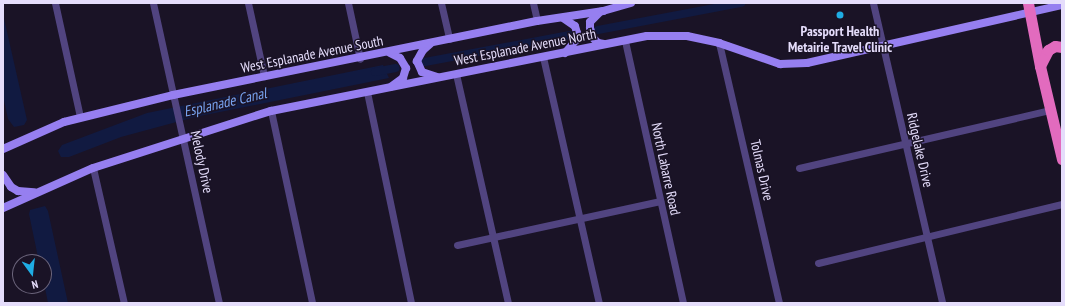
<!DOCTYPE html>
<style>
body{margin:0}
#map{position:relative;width:1065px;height:306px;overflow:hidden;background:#1a1326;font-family:"PT Sans Narrow",sans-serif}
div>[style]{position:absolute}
.water>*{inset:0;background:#111a41}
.canal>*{height:8px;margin:-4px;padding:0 4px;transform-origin:4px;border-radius:4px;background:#111a41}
.minor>*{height:7px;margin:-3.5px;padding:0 3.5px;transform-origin:3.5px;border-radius:3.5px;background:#514480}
.secondary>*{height:8px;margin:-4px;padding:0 4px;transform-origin:4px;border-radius:4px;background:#967ff0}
.trunk>*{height:11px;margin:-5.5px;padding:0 5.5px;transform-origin:5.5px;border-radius:5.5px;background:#e26bbe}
.dots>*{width:11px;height:11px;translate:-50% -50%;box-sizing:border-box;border:2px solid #1a1326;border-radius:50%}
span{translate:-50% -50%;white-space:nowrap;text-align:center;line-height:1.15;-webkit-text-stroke:3px #1a1326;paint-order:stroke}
.poi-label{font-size:14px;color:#e5ddfb;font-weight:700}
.street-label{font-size:14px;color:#e5ddfb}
.water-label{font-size:15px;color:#77a2ef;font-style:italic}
.frame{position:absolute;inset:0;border:4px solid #e5ddfb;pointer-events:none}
.north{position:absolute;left:12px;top:254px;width:40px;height:40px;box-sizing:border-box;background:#1a1326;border:1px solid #6b647b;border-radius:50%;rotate:165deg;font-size:11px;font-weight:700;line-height:16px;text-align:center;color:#e5ddfb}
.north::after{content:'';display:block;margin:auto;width:14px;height:18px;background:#1fade4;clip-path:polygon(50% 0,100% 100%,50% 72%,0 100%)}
</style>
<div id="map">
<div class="water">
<i style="clip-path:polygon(3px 14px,27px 120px,24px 125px,14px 127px,8px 119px,3px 96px)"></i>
<i style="clip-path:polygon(383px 65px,389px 78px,195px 117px,121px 137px,69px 157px,61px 157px,58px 151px,62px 145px,147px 113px)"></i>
<i style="clip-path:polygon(45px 206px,48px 211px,68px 303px,48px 303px,44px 283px,44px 262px,39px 262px,29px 214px,30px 210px)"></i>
</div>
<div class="canal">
<i style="left:598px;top:30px;width:146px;rotate:-10.7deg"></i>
<i style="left:425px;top:62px;width:147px;rotate:-10.6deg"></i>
<i style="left:375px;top:72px;width:21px;rotate:-11deg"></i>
</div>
<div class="minor">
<i style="left:55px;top:3px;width:117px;rotate:77.6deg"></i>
<i style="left:153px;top:3px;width:307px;rotate:77.6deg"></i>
<i style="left:248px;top:3px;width:75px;rotate:77.6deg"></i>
<i style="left:348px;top:3px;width:57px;rotate:77.9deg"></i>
<i style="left:441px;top:3px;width:37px;rotate:77deg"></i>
<i style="left:533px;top:3px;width:18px;rotate:77deg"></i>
<i style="left:873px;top:3px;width:308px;rotate:77deg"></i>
<i style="left:625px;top:41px;width:268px;rotate:77.5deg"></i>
<i style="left:719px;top:43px;width:267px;rotate:77deg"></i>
<i style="left:543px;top:57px;width:252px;rotate:77.2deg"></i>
<i style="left:456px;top:74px;width:235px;rotate:77.2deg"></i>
<i style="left:367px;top:92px;width:216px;rotate:78.2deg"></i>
<i style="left:271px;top:111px;width:196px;rotate:77.9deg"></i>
<i style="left:93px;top:168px;width:139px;rotate:77.1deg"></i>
<i style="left:799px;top:168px;width:258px;rotate:-13deg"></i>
<i style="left:457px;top:245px;width:208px;rotate:-12.2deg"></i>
<i style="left:818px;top:263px;width:251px;rotate:-13.6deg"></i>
</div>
<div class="secondary">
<i style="left:600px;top:12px;width:14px;rotate:135deg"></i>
<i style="left:590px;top:22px;width:6px;rotate:90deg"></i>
<i style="left:590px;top:28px;width:10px;rotate:73deg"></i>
<i style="left:593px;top:38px;width:7px;rotate:45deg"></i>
<i style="left:598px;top:43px;width:6px;rotate:9deg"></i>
<i style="left:563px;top:18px;width:14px;rotate:34deg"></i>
<i style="left:575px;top:26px;width:7px;rotate:74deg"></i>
<i style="left:577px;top:33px;width:7px;rotate:98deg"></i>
<i style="left:576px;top:40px;width:17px;rotate:130deg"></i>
<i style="left:430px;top:44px;width:9px;rotate:139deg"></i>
<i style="left:423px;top:50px;width:13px;rotate:119deg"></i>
<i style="left:417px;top:61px;width:12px;rotate:66deg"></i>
<i style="left:422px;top:72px;width:16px;rotate:18deg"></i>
<i style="left:390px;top:53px;width:11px;rotate:27deg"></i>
<i style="left:400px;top:58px;width:12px;rotate:59deg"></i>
<i style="left:406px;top:68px;width:10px;rotate:107deg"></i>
<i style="left:403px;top:78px;width:14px;rotate:144deg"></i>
<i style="left:3px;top:149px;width:67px;rotate:-23.9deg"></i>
<i style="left:64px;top:122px;width:112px;rotate:-13.9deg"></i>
<i style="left:173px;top:95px;width:371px;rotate:-11.5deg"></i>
<i style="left:537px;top:21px;width:67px;rotate:-8.6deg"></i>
<i style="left:603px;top:11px;width:29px;rotate:-16deg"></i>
<i style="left:3px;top:175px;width:14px;rotate:56deg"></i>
<i style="left:11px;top:187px;width:8px;rotate:30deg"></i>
<i style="left:18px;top:191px;width:16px;rotate:4deg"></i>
<i style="left:3px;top:208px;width:98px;rotate:-24deg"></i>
<i style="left:93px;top:168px;width:187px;rotate:-17.8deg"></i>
<i style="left:271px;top:111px;width:383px;rotate:-11.3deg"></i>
<i style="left:647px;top:36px;width:40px"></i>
<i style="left:687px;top:36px;width:33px;rotate:12deg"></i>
<i style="left:719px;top:43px;width:65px;rotate:19deg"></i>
<i style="left:780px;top:64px;width:27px;rotate:-2deg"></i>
<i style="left:807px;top:63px;width:262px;rotate:-12.8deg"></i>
</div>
<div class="trunk">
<i style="left:1028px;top:3px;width:64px;rotate:79.2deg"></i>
<i style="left:1040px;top:66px;width:96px;rotate:76.7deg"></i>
<i style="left:1040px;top:66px;width:18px;rotate:-63deg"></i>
<i style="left:1048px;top:50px;width:8px;rotate:-30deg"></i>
<i style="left:1055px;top:46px;width:7px;rotate:8deg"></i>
</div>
<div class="dots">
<i style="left:840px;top:15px;background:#1fade4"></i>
</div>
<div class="poi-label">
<span style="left:840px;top:39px">Passport Health<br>Metairie Travel Clinic</span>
</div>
<div class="street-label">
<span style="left:525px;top:47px;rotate:-11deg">West Esplanade Avenue North</span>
<span style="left:312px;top:54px;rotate:-11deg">West Esplanade Avenue South</span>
<span style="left:920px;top:150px;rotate:77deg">Ridgelake Drive</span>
<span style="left:202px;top:162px;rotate:78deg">Melody Drive</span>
<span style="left:666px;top:169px;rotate:78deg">North Labarre Road</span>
<span style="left:762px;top:170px;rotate:77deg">Tolmas Drive</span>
</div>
<div class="water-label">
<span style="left:225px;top:102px;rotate:-13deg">Esplanade Canal</span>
</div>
<div class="frame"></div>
<div class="north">N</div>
</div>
